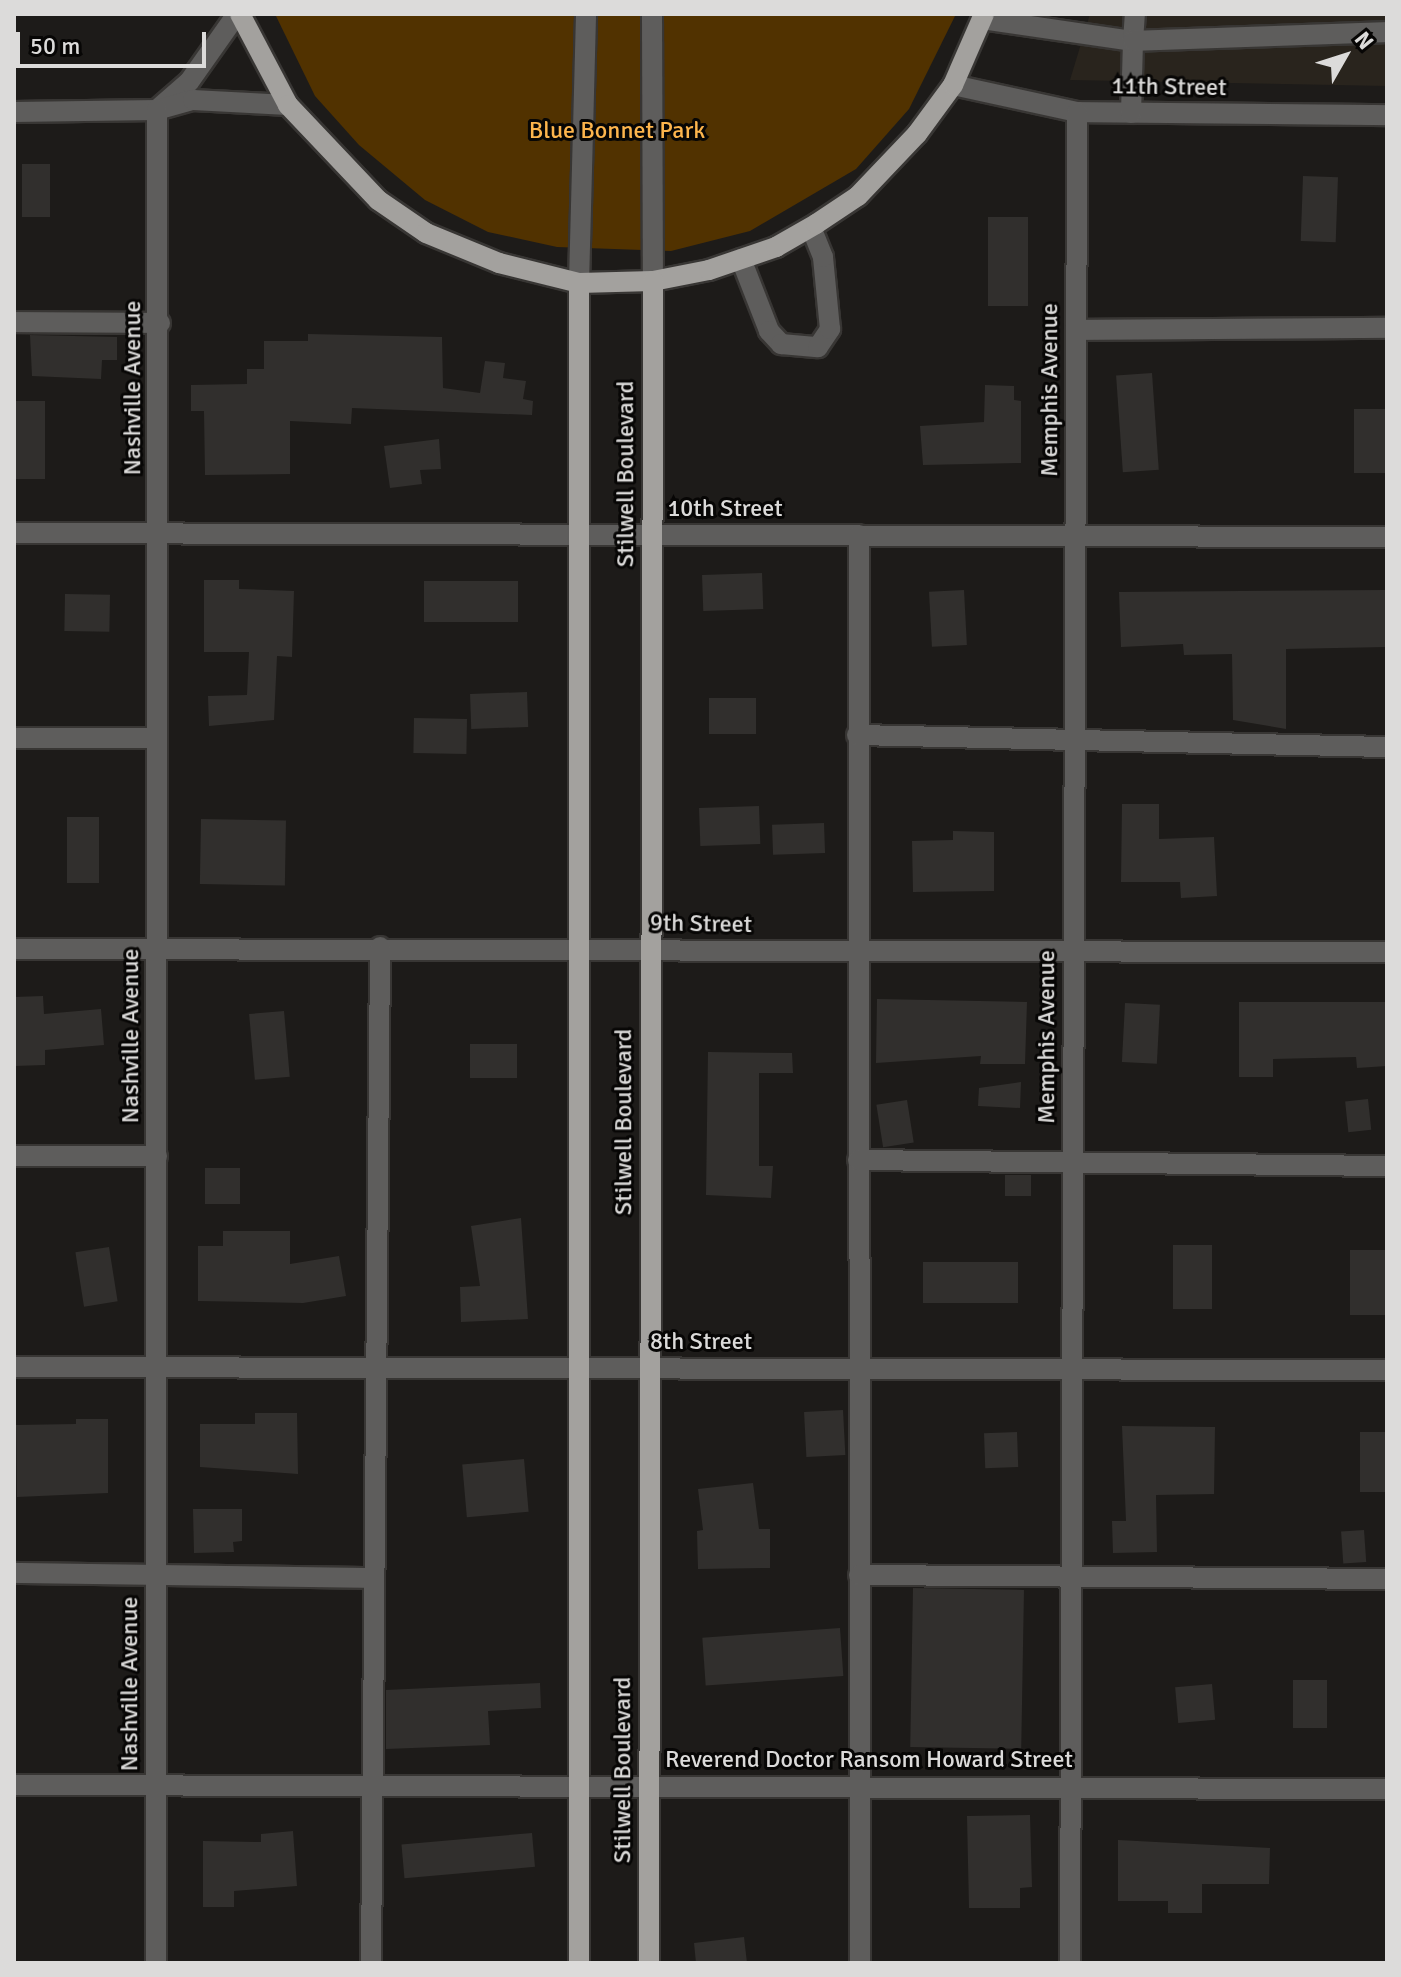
<!DOCTYPE html>
<style>
body{margin:0}
#map{position:relative;width:1401px;height:1977px;overflow:hidden;background:#1d1b19;font-family:Signika,sans-serif}
div>[style]{position:absolute}
.built>*{inset:0;background:#29241d}
.green>*{inset:0;background:#513200}
.building>*{inset:0;background:#312f2d;transform-origin:0 0}
.roads{filter:drop-shadow(2px 0 #383634) drop-shadow(-2px 0 #383634) drop-shadow(0 2px #383634) drop-shadow(0 -2px #383634)}
.minor>*{height:20px;margin:-10px;padding:0 10px;transform-origin:10px;border-radius:10px;background:#5e5d5c}
.major>*{height:20px;margin:-10px;padding:0 10px;transform-origin:10px;border-radius:10px;background:#a3a19e}
span{translate:-50% -50%;white-space:nowrap;text-align:center;line-height:1.15;-webkit-text-stroke:6px #070605;paint-order:stroke}
.street-label{font-size:24px;color:#dcdbda}
.park-label{font-size:24px;color:#fdb54d}
.frame{position:absolute;inset:0;border:16px solid #dcdbda;pointer-events:none}
.north{position:absolute;left:1305px;top:16px;width:80px;height:80px;-webkit-text-stroke:6px #070605;paint-order:stroke;rotate:51deg;font-size:22px;font-weight:700;line-height:32px;text-align:center;color:#dcdbda}
.north::after{content:'';display:block;margin:auto;width:28px;height:36px;background:#dcdbda;clip-path:polygon(50% 0,100% 100%,50% 72%,0 100%)}
.scale{position:absolute;left:16px;top:32px;width:190px;height:36px;box-sizing:border-box;border:4px solid #dcdbda;border-top:0;padding-left:10px;font-size:24px;line-height:28px;white-space:nowrap;color:#dcdbda;-webkit-text-stroke:6px #070605;paint-order:stroke}
</style>
<div id="map">
<div class="built">
<i style="clip-path:polygon(1090px 14px,1387px 14px,1387px 86px,1070px 80px)"></i>
</div>
<div class="green">
<i style="clip-path:polygon(275px 14px,956px 14px,909px 109px,856px 169px,750px 231px,671px 251px,557px 247px,488px 232px,425px 200px,359px 145px,315px 96px)"></i>
</div>
<div class="building">
<i style="left:22px;top:164px;width:28px;height:53px"></i>
<i style="left:1303px;top:176px;width:35px;height:65px;rotate:2deg"></i>
<i style="left:988px;top:217px;width:40px;height:89px"></i>
<i style="clip-path:polygon(308px 334px,442px 337px,443px 388px,480px 393px,485px 361px,505px 363px,503px 378px,526px 381px,523px 399px,533px 401px,532px 415px,352px 408px,351px 424px,290px 421px,290px 474px,205px 475px,204px 411px,191px 411px,191px 385px,247px 384px,247px 369px,264px 369px,264px 341px,308px 341px)"></i>
<i style="clip-path:polygon(30px 335px,117px 337px,117px 360px,102px 360px,101px 379px,32px 376px)"></i>
<i style="left:1152px;top:373px;width:97px;height:36px;rotate:86deg"></i>
<i style="clip-path:polygon(985px 385px,1014px 386px,1014px 400px,1021px 401px,1021px 463px,923px 465px,920px 426px,984px 422px)"></i>
<i style="left:14px;top:401px;width:31px;height:78px"></i>
<i style="left:1354px;top:409px;width:32px;height:64px"></i>
<i style="clip-path:polygon(439px 439px,441px 469px,420px 470px,422px 484px,390px 488px,384px 446px)"></i>
<i style="left:762px;top:573px;width:36px;height:60px;rotate:88deg"></i>
<i style="clip-path:polygon(204px 580px,239px 580px,239px 589px,294px 591px,292px 657px,277px 656px,274px 720px,209px 726px,208px 696px,247px 695px,249px 652px,204px 652px)"></i>
<i style="left:424px;top:581px;width:94px;height:41px"></i>
<i style="left:964px;top:590px;width:55px;height:35px;rotate:87deg"></i>
<i style="clip-path:polygon(1385px 590px,1386px 647px,1286px 649px,1286px 729px,1233px 720px,1232px 654px,1184px 655px,1183px 644px,1121px 647px,1119px 592px)"></i>
<i style="left:65px;top:594px;width:45px;height:37px;rotate:1deg"></i>
<i style="left:527px;top:692px;width:35px;height:57px;rotate:88deg"></i>
<i style="left:709px;top:698px;width:47px;height:36px"></i>
<i style="left:414px;top:718px;width:53px;height:35px;rotate:1deg"></i>
<i style="clip-path:polygon(1122px 804px,1159px 804px,1159px 839px,1214px 837px,1217px 896px,1181px 898px,1180px 882px,1121px 882px)"></i>
<i style="left:759px;top:806px;width:38px;height:60px;rotate:88deg"></i>
<i style="left:67px;top:817px;width:32px;height:66px"></i>
<i style="left:201px;top:819px;width:85px;height:65px;rotate:1deg"></i>
<i style="left:824px;top:823px;width:30px;height:52px;rotate:88deg"></i>
<i style="clip-path:polygon(953px 831px,994px 832px,994px 891px,913px 892px,912px 841px,953px 840px)"></i>
<i style="clip-path:polygon(43px 996px,44px 1014px,101px 1009px,104px 1045px,45px 1050px,45px 1065px,14px 1066px,14px 997px)"></i>
<i style="clip-path:polygon(877px 999px,1027px 1002px,1025px 1064px,980px 1064px,981px 1056px,876px 1063px)"></i>
<i style="clip-path:polygon(1239px 1002px,1387px 1002px,1387px 1066px,1357px 1068px,1356px 1057px,1273px 1059px,1273px 1077px,1239px 1077px)"></i>
<i style="left:1125px;top:1003px;width:35px;height:59px;rotate:3deg"></i>
<i style="left:284px;top:1011px;width:66px;height:35px;rotate:85deg"></i>
<i style="left:470px;top:1044px;width:47px;height:34px"></i>
<i style="clip-path:polygon(708px 1052px,792px 1053px,793px 1073px,759px 1073px,759px 1166px,773px 1166px,771px 1198px,706px 1195px)"></i>
<i style="clip-path:polygon(1021px 1082px,1020px 1108px,978px 1106px,979px 1088px)"></i>
<i style="left:1368px;top:1099px;width:31px;height:23px;rotate:84deg"></i>
<i style="left:907px;top:1100px;width:43px;height:31px;rotate:81deg"></i>
<i style="left:240px;top:1168px;width:36px;height:35px;rotate:90deg"></i>
<i style="left:1005px;top:1175px;width:26px;height:21px"></i>
<i style="clip-path:polygon(521px 1218px,528px 1319px,461px 1322px,460px 1287px,480px 1286px,471px 1226px)"></i>
<i style="clip-path:polygon(223px 1231px,290px 1231px,290px 1264px,339px 1256px,346px 1296px,303px 1303px,198px 1301px,198px 1246px,223px 1246px)"></i>
<i style="left:1173px;top:1245px;width:39px;height:64px"></i>
<i style="left:109px;top:1247px;width:55px;height:34px;rotate:81deg"></i>
<i style="left:1387px;top:1250px;width:65px;height:37px;rotate:90deg"></i>
<i style="left:1018px;top:1262px;width:41px;height:95px;rotate:90deg"></i>
<i style="left:843px;top:1410px;width:45px;height:39px;rotate:87deg"></i>
<i style="clip-path:polygon(255px 1413px,297px 1413px,298px 1474px,200px 1467px,200px 1424px,255px 1424px)"></i>
<i style="clip-path:polygon(76px 1419px,108px 1419px,108px 1493px,17px 1497px,16px 1425px,76px 1424px)"></i>
<i style="clip-path:polygon(1122px 1426px,1215px 1427px,1214px 1494px,1156px 1495px,1157px 1552px,1113px 1553px,1112px 1521px,1126px 1521px)"></i>
<i style="left:1017px;top:1432px;width:35px;height:33px;rotate:88deg"></i>
<i style="left:1360px;top:1432px;width:27px;height:60px"></i>
<i style="left:524px;top:1459px;width:53px;height:62px;rotate:85deg"></i>
<i style="clip-path:polygon(753px 1483px,759px 1529px,770px 1529px,770px 1568px,698px 1569px,697px 1531px,703px 1530px,698px 1489px)"></i>
<i style="clip-path:polygon(193px 1509px,242px 1509px,242px 1541px,233px 1542px,234px 1552px,194px 1553px)"></i>
<i style="left:1364px;top:1530px;width:32px;height:23px;rotate:86deg"></i>
<i style="left:913px;top:1588px;width:111px;height:159px;rotate:1deg"></i>
<i style="left:840px;top:1628px;width:48px;height:138px;rotate:86deg"></i>
<i style="left:1293px;top:1680px;width:34px;height:48px"></i>
<i style="clip-path:polygon(540px 1683px,541px 1708px,488px 1711px,490px 1745px,386px 1749px,386px 1690px)"></i>
<i style="left:1212px;top:1684px;width:36px;height:37px;rotate:85deg"></i>
<i style="clip-path:polygon(1030px 1815px,1032px 1887px,1020px 1888px,1020px 1908px,969px 1908px,967px 1816px)"></i>
<i style="clip-path:polygon(293px 1831px,297px 1886px,234px 1891px,234px 1907px,203px 1907px,203px 1841px,261px 1842px,261px 1834px)"></i>
<i style="left:532px;top:1833px;width:34px;height:131px;rotate:85deg"></i>
<i style="clip-path:polygon(1118px 1840px,1270px 1848px,1269px 1884px,1202px 1884px,1202px 1913px,1168px 1913px,1168px 1901px,1118px 1901px)"></i>
<i style="clip-path:polygon(744px 1937px,747px 1963px,696px 1963px,694px 1943px)"></i>
</div>
<div class="roads">
<div class="minor">
<i style="left:652px;top:14px;width:267px;rotate:89.8deg"></i>
<i style="left:982px;top:19px;width:153px;rotate:8.3deg"></i>
<i style="left:1133px;top:41px;width:27px;rotate:-86deg"></i>
<i style="left:953px;top:85px;width:127px;rotate:12.3deg"></i>
<i style="left:1077px;top:112px;width:310px;rotate:0.6deg"></i>
<i style="left:160px;top:107px;width:38px;rotate:-41deg"></i>
<i style="left:189px;top:82px;width:83px;rotate:-54.8deg"></i>
<i style="left:14px;top:112px;width:143px;rotate:-0.8deg"></i>
<i style="left:157px;top:110px;width:37px;rotate:-16deg"></i>
<i style="left:193px;top:100px;width:95px;rotate:3deg"></i>
<i style="left:1131px;top:113px;width:72px;rotate:-88.4deg"></i>
<i style="left:1133px;top:41px;width:254px;rotate:-2deg"></i>
<i style="left:741px;top:259px;width:77px;rotate:68.7deg"></i>
<i style="left:769px;top:331px;width:18px;rotate:47deg"></i>
<i style="left:781px;top:344px;width:37px;rotate:5deg"></i>
<i style="left:818px;top:347px;width:22px;rotate:-56deg"></i>
<i style="left:830px;top:329px;width:72px;rotate:-95.6deg"></i>
<i style="left:823px;top:257px;width:32px;rotate:-112deg"></i>
<i style="left:579px;top:283px;width:269px;rotate:-88.5deg"></i>
<i style="left:14px;top:322px;width:146px;rotate:0.4deg"></i>
<i style="left:1076px;top:330px;width:311px;rotate:-0.4deg"></i>
<i style="left:14px;top:533px;width:1373px;rotate:0.17deg"></i>
<i style="left:859px;top:535px;width:1428px;rotate:89.96deg"></i>
<i style="left:857px;top:735px;width:530px;rotate:1.3deg"></i>
<i style="left:14px;top:738px;width:143px"></i>
<i style="left:14px;top:949px;width:1373px;rotate:0.13deg"></i>
<i style="left:14px;top:1156px;width:143px"></i>
<i style="left:858px;top:1160px;width:529px;rotate:0.65deg"></i>
<i style="left:14px;top:1367px;width:1373px;rotate:0.13deg"></i>
<i style="left:14px;top:1573px;width:357px;rotate:0.8deg"></i>
<i style="left:859px;top:1575px;width:528px;rotate:0.43deg"></i>
<i style="left:14px;top:1785px;width:1373px;rotate:0.17deg"></i>
<i style="left:156px;top:1963px;width:1853px;rotate:-89.97deg"></i>
<i style="left:371px;top:1963px;width:1016px;rotate:-89.49deg"></i>
<i style="left:1070px;top:1963px;width:1851px;rotate:-89.78deg"></i>
</div>
<div class="major">
<i style="left:240px;top:14px;width:103px;rotate:62.2deg"></i>
<i style="left:288px;top:105px;width:131px;rotate:46.5deg"></i>
<i style="left:378px;top:200px;width:58px;rotate:34.5deg"></i>
<i style="left:426px;top:233px;width:79px;rotate:22.3deg"></i>
<i style="left:499px;top:263px;width:82px;rotate:14deg"></i>
<i style="left:579px;top:283px;width:74px;rotate:-1.5deg"></i>
<i style="left:653px;top:281px;width:57px;rotate:-11.1deg"></i>
<i style="left:709px;top:270px;width:71px;rotate:-18.9deg"></i>
<i style="left:776px;top:247px;width:46px;rotate:-29.9deg"></i>
<i style="left:816px;top:224px;width:50px;rotate:-33.7deg"></i>
<i style="left:858px;top:196px;width:86px;rotate:-46.4deg"></i>
<i style="left:917px;top:134px;width:61px;rotate:-53.7deg"></i>
<i style="left:953px;top:85px;width:77px;rotate:-66.4deg"></i>
<i style="left:579px;top:283px;width:1680px;rotate:90deg"></i>
<i style="left:649px;top:1963px;width:1682px;rotate:-89.86deg"></i>
</div>
</div>
<div class="street-label">
<span style="left:1169px;top:87px;rotate:1deg">11th Street</span>
<span style="left:133px;top:388px;rotate:-90deg">Nashville Avenue</span>
<span style="left:1050px;top:390px;rotate:-90deg">Memphis Avenue</span>
<span style="left:626px;top:474px;rotate:-90deg">Stilwell Boulevard</span>
<span style="left:725px;top:509px">10th Street</span>
<span style="left:701px;top:924px;rotate:1deg">9th Street</span>
<span style="left:131px;top:1036px;rotate:-90deg">Nashville Avenue</span>
<span style="left:1047px;top:1037px;rotate:-90deg">Memphis Avenue</span>
<span style="left:624px;top:1122px;rotate:-90deg">Stilwell Boulevard</span>
<span style="left:701px;top:1342px">8th Street</span>
<span style="left:130px;top:1684px;rotate:-90deg">Nashville Avenue</span>
<span style="left:869px;top:1760px">Reverend Doctor Ransom Howard Street</span>
<span style="left:623px;top:1770px;rotate:-90deg">Stilwell Boulevard</span>
</div>
<div class="park-label">
<span style="left:617px;top:131px">Blue Bonnet Park</span>
</div>
<div class="frame"></div>
<div class="north">N</div>
<div class="scale">50 m</div>
</div>
